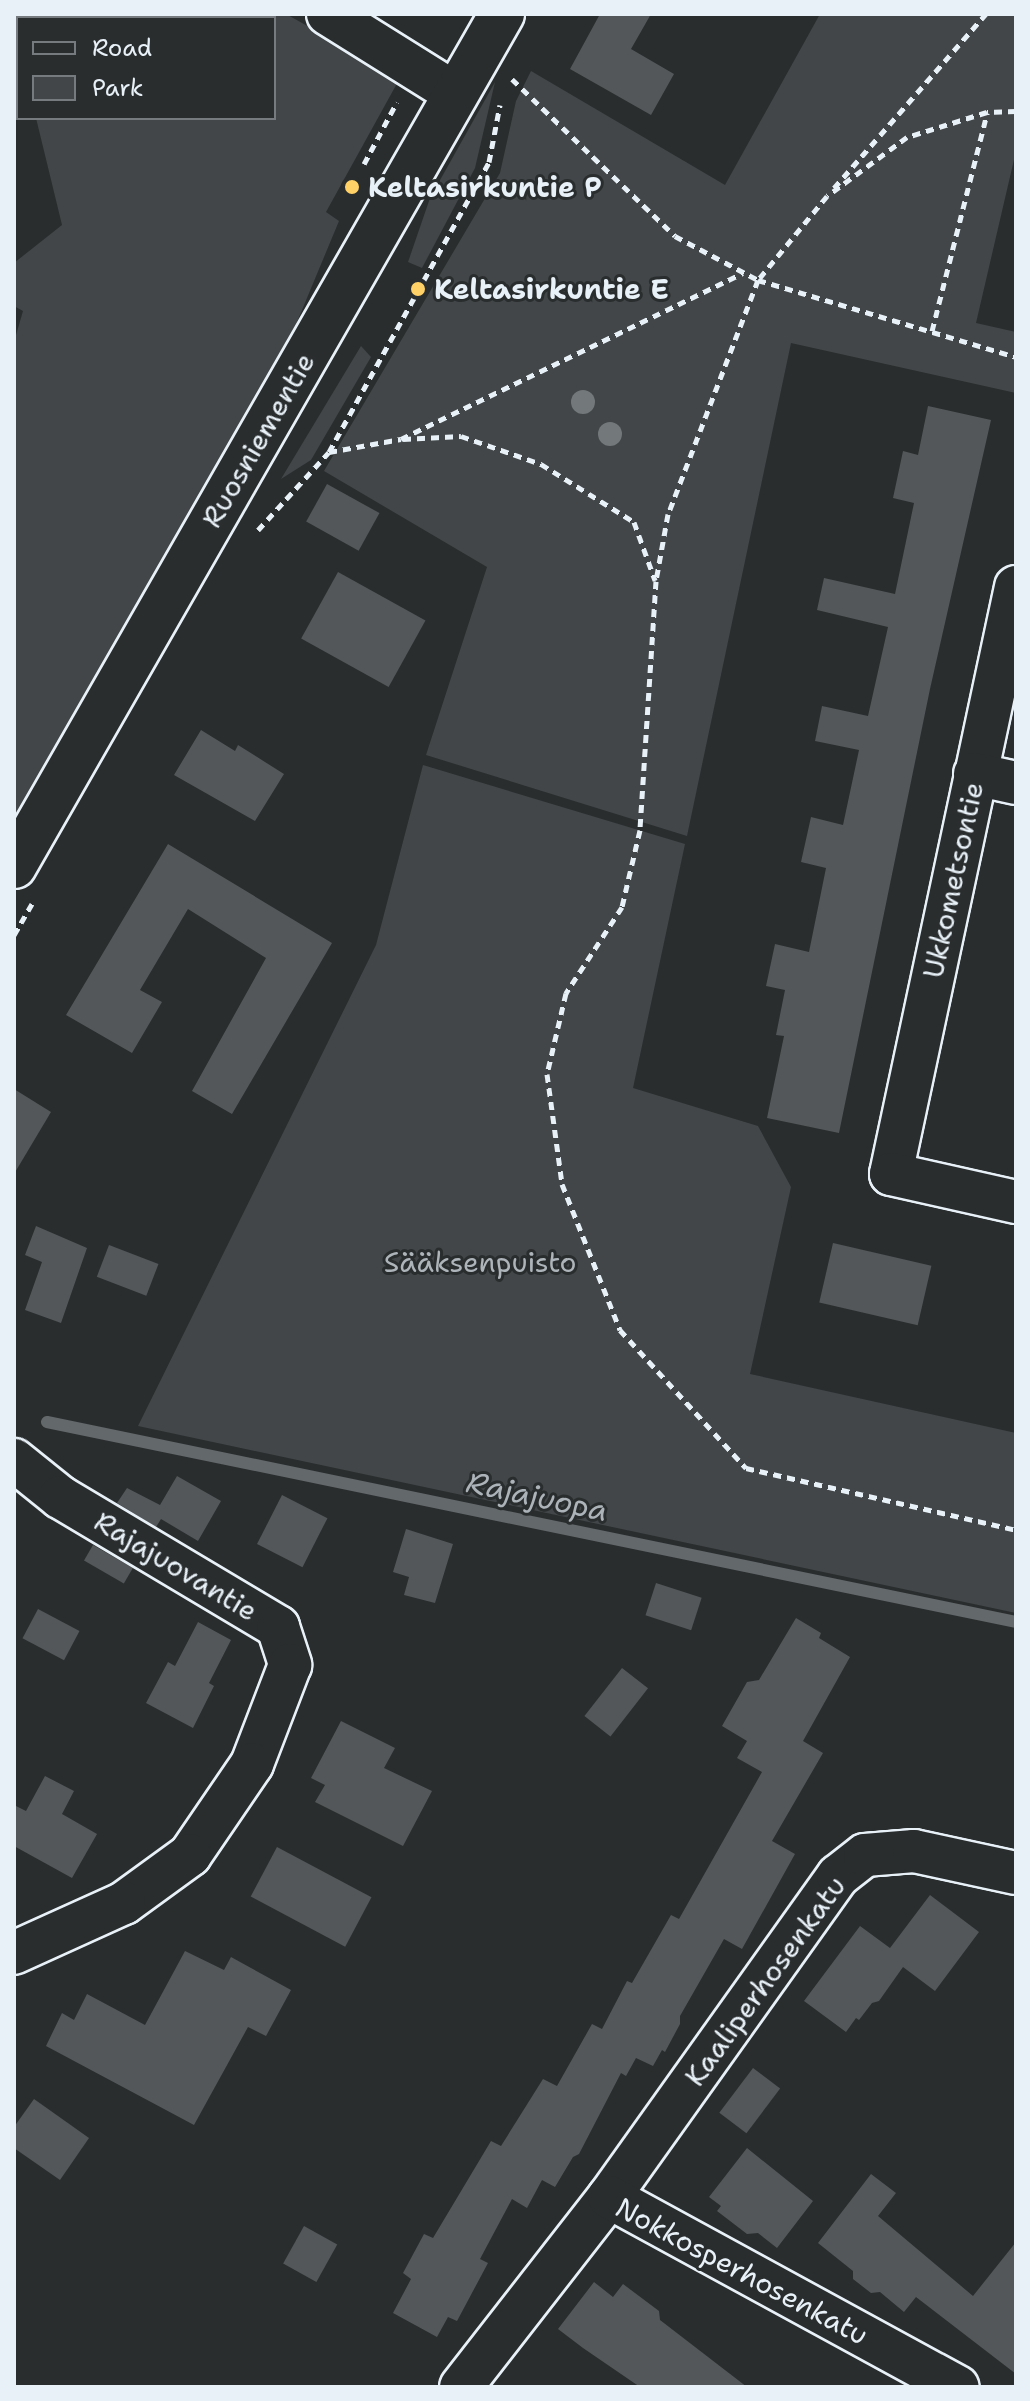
<!DOCTYPE html>
<meta charset="utf-8">
<style>
body{margin:0}
#map{position:relative;width:1030px;height:2401px;overflow:hidden;background:#2a2d2e;font-family:"Shantell Sans",sans-serif}
div>[style]{position:absolute}
.green>*{inset:0;background:#424648}
.stream>*{height:12px;margin:-6px;padding:0 6px;transform-origin:6px;border-radius:6px;background:#63686b}
.building>*{inset:0;background:#535759;transform-origin:0 0}
.path>*{height:5px;margin-top:-2.5px;transform-origin:0;background:repeating-linear-gradient(90deg,#e8f1f8 0 8px,transparent 0 14px)}
.roads{filter:drop-shadow(2px 0 #e8f1f8) drop-shadow(-2px 0 #e8f1f8) drop-shadow(0 2px #e8f1f8) drop-shadow(0 -2px #e8f1f8)}
.minor>*{height:42px;margin:-21px;padding:0 21px;transform-origin:21px;border-radius:21px;background:#2a2d2e}
.secondary>*{height:44px;margin:-22px;padding:0 22px;transform-origin:22px;border-radius:22px;background:#2a2d2e}
.trees>*{width:24px;height:24px;margin:-12px;border-radius:50%;background:#73787b}
.dots>*{width:22px;height:22px;translate:-50% -50%;box-sizing:border-box;border:4px solid #2a2d2e;border-radius:50%}
span{translate:-50% -50%;white-space:nowrap;text-align:center;line-height:1.15;-webkit-text-stroke:6px #2a2d2e;paint-order:stroke}
.poi-label{font-size:28px;color:#e8f1f8;font-weight:700}
.left{translate:0 -50%;text-align:left}
.street-label{font-size:28px;color:#e8f1f8}
.park-label{font-size:28px;color:#aeb5ba}
.water-label{font-size:30px;color:#acb3b9;font-style:italic}
.frame{position:absolute;inset:0;border:16px solid #e8f1f8;pointer-events:none}
.legend{position:absolute;left:16px;top:16px;width:260px;height:104px;box-sizing:border-box;background:#2a2d2e;border:2px solid #767b7f;margin:0;padding:10px 14px;list-style:none;font-size:24px;color:#e8f1f8}
.legend li{display:flex;align-items:center;gap:16px;height:40px}
.legend b{width:40px;border:2px solid #767b7f}
</style>
<div id="map">
<div class="green">
<i style="clip-path:polygon(14px 14px,286px 14px,400px 78px,326px 212px,339px 221px,297px 322px,14px 828px,14px 342px,23px 311px,14px 306px,14px 263px,62px 225px,36px 118px,274px 118px,274px 18px,18px 18px,18px 47px)"></i>
<i style="clip-path:polygon(820px 14px,1016px 14px,1016px 151px,976px 323px,1016px 332px,1016px 393px,791px 343px,687px 836px,426px 755px,487px 567px,324px 471px,500px 173px,516px 101px,531px 71px,725px 185px)"></i>
<i style="clip-path:polygon(495px 82px,475px 168px,422px 268px,408px 262px,430px 198px)"></i>
<i style="clip-path:polygon(361px 346px,371px 357px,311px 460px,281px 479px)"></i>
<i style="clip-path:polygon(423px 765px,685px 844px,633px 1088px,758px 1126px,791px 1187px,750px 1374px,1016px 1433px,1016px 1613px,138px 1426px,376px 945px)"></i>
</div>
<div class="stream">
<i style="left:47px;top:1422px;width:989px;rotate:11.66deg"></i>
</div>
<div class="building">
<i style="clip-path:polygon(600px 14px,651px 14px,631px 49px,674px 74px,651px 115px,570px 69px)"></i>
<i style="clip-path:polygon(928px 406px,991px 420px,930px 689px,839px 1133px,767px 1118px,784px 1036px,776px 1035px,785px 990px,766px 986px,775px 944px,809px 952px,826px 868px,801px 862px,811px 817px,843px 825px,859px 750px,815px 741px,822px 706px,868px 716px,888px 627px,817px 610px,824px 578px,895px 594px,914px 503px,893px 498px,903px 451px,918px 455px)"></i>
<i style="left:327px;top:484px;width:60px;height:43px;rotate:29deg"></i>
<i style="left:338px;top:572px;width:100px;height:76px;rotate:29deg"></i>
<i style="clip-path:polygon(201px 730px,235px 751px,238px 745px,284px 774px,255px 821px,174px 775px)"></i>
<i style="clip-path:polygon(168px 844px,332px 943px,232px 1114px,192px 1091px,266px 958px,188px 909px,140px 990px,162px 1002px,132px 1053px,66px 1015px)"></i>
<i style="clip-path:polygon(14px 1089px,51px 1112px,14px 1174px)"></i>
<i style="clip-path:polygon(36px 1226px,87px 1248px,61px 1323px,25px 1310px,42px 1262px,25px 1255px)"></i>
<i style="left:833px;top:1243px;width:101px;height:61px;rotate:13deg"></i>
<i style="left:109px;top:1245px;width:53px;height:34px;rotate:21deg"></i>
<i style="clip-path:polygon(177px 1476px,221px 1501px,198px 1541px,161px 1519px,156px 1527px,117px 1503px,127px 1488px,160px 1505px)"></i>
<i style="left:282px;top:1495px;width:51px;height:55px;rotate:27deg"></i>
<i style="clip-path:polygon(406px 1529px,453px 1544px,435px 1603px,404px 1595px,409px 1577px,393px 1572px)"></i>
<i style="left:93px;top:1545px;width:46px;height:18px;rotate:30deg"></i>
<i style="left:656px;top:1583px;width:48px;height:34px;rotate:18deg"></i>
<i style="left:38px;top:1609px;width:47px;height:33px;rotate:28deg"></i>
<i style="clip-path:polygon(796px 1618px,821px 1633px,819px 1638px,850px 1657px,803px 1741px,823px 1753px,772px 1841px,795px 1854px,742px 1949px,724px 1939px,680px 2016px,680px 2024px,665px 2052px,662px 2050px,653px 2066px,636px 2058px,626px 2076px,621px 2073px,579px 2154px,573px 2157px,555px 2187px,542px 2180px,527px 2208px,512px 2199px,480px 2259px,488px 2263px,457px 2321px,448px 2317px,437px 2337px,393px 2313px,411px 2279px,403px 2273px,424px 2234px,433px 2238px,491px 2141px,501px 2146px,543px 2079px,557px 2086px,592px 2024px,602px 2029px,627px 1981px,632px 1983px,671px 1915px,679px 1919px,762px 1772px,737px 1758px,747px 1741px,722px 1726px,747px 1682px,759px 1680px)"></i>
<i style="clip-path:polygon(198px 1622px,231px 1640px,209px 1683px,214px 1686px,193px 1728px,146px 1703px,168px 1662px,175px 1666px)"></i>
<i style="left:622px;top:1668px;width:33px;height:61px;rotate:38deg"></i>
<i style="clip-path:polygon(341px 1721px,395px 1748px,384px 1768px,432px 1791px,403px 1846px,315px 1802px,325px 1785px,311px 1778px)"></i>
<i style="clip-path:polygon(45px 1776px,74px 1791px,62px 1814px,97px 1834px,72px 1878px,14px 1846px,14px 1805px,26px 1811px)"></i>
<i style="left:277px;top:1847px;width:107px;height:56px;rotate:28deg"></i>
<i style="clip-path:polygon(930px 1895px,979px 1932px,935px 1991px,903px 1967px,879px 2001px,872px 2003px,859px 2020px,856px 2018px,846px 2032px,804px 2001px,860px 1926px,890px 1948px)"></i>
<i style="clip-path:polygon(185px 1951px,224px 1970px,231px 1957px,291px 1990px,266px 2036px,248px 2027px,194px 2125px,46px 2046px,62px 2013px,74px 2020px,87px 1994px,145px 2025px)"></i>
<i style="left:753px;top:2068px;width:34px;height:56px;rotate:37deg"></i>
<i style="clip-path:polygon(34px 2099px,89px 2138px,60px 2180px,14px 2148px,14px 2127px)"></i>
<i style="clip-path:polygon(747px 2148px,813px 2201px,777px 2248px,758px 2233px,747px 2234px,717px 2211px,721px 2206px,709px 2197px)"></i>
<i style="clip-path:polygon(871px 2174px,896px 2193px,878px 2216px,973px 2296px,1016px 2242px,1016px 2374px,916px 2297px,904px 2312px,880px 2292px,871px 2293px,853px 2279px,853px 2271px,818px 2243px)"></i>
<i style="left:304px;top:2226px;width:38px;height:43px;rotate:29deg"></i>
<i style="clip-path:polygon(594px 2282px,613px 2297px,623px 2284px,659px 2311px,660px 2320px,747px 2387px,640px 2387px,583px 2348px,558px 2329px)"></i>
</div>
<div class="path">
<i style="left:512px;top:79px;width:226px;rotate:43.9deg"></i>
<i style="left:675px;top:236px;width:94px;rotate:27.9deg"></i>
<i style="left:758px;top:280px;width:269px;rotate:16.6deg"></i>
<i style="left:1016px;top:111px;width:29px;rotate:178deg"></i>
<i style="left:987px;top:112px;width:84px;rotate:162.6deg"></i>
<i style="left:907px;top:137px;width:99px;rotate:143.6deg"></i>
<i style="left:827px;top:196px;width:109px;rotate:129.4deg"></i>
<i style="left:758px;top:280px;width:251px;rotate:111deg"></i>
<i style="left:668px;top:514px;width:68px;rotate:100.2deg"></i>
<i style="left:656px;top:581px;width:250px;rotate:93.7deg"></i>
<i style="left:640px;top:830px;width:79px;rotate:103.2deg"></i>
<i style="left:622px;top:907px;width:103px;rotate:123.1deg"></i>
<i style="left:566px;top:993px;width:83px;rotate:103.2deg"></i>
<i style="left:547px;top:1074px;width:111px;rotate:82.2deg"></i>
<i style="left:562px;top:1184px;width:157px;rotate:68.3deg"></i>
<i style="left:620px;top:1330px;width:187px;rotate:47.6deg"></i>
<i style="left:746px;top:1468px;width:277px;rotate:12.9deg"></i>
<i style="left:364px;top:164px;width:70px;rotate:-62deg"></i>
<i style="left:834px;top:188px;width:231px;rotate:-48.9deg"></i>
<i style="left:932px;top:331px;width:225px;rotate:-75.8deg"></i>
<i style="left:403px;top:439px;width:58px;rotate:-3deg"></i>
<i style="left:461px;top:436px;width:85px;rotate:19.3deg"></i>
<i style="left:541px;top:464px;width:110px;rotate:31.9deg"></i>
<i style="left:634px;top:522px;width:62px;rotate:70.1deg"></i>
<i style="left:329px;top:452px;width:73px;rotate:-10.2deg"></i>
<i style="left:401px;top:439px;width:380px;rotate:-25.9deg"></i>
<i style="left:258px;top:530px;width:105px;rotate:-47.7deg"></i>
<i style="left:329px;top:452px;width:331px;rotate:-61.1deg"></i>
<i style="left:489px;top:162px;width:58px;rotate:-79.1deg"></i>
<i style="left:14px;top:935px;width:36px;rotate:-60deg"></i>
</div>
<div class="roads">
<div class="minor">
<i style="left:328px;top:14px;width:151px;rotate:32deg"></i>
<i style="left:1016px;top:587px;width:600px;rotate:102.02deg"></i>
<i style="left:891px;top:1174px;width:128px;rotate:12.6deg"></i>
<i style="left:975px;top:774px;width:42px;rotate:12.4deg"></i>
<i style="left:14px;top:1460px;width:59px;rotate:38.8deg"></i>
<i style="left:60px;top:1497px;width:254px;rotate:30.8deg"></i>
<i style="left:278px;top:1627px;width:40px;rotate:72deg"></i>
<i style="left:290px;top:1665px;width:106px;rotate:111deg"></i>
<i style="left:252px;top:1764px;width:110px;rotate:124.3deg"></i>
<i style="left:190px;top:1855px;width:82px;rotate:144deg"></i>
<i style="left:124px;top:1903px;width:121px;rotate:155.6deg"></i>
<i style="left:609px;top:2197px;width:394px;rotate:-54.5deg"></i>
<i style="left:838px;top:1876px;width:34px;rotate:-38deg"></i>
<i style="left:865px;top:1855px;width:49px;rotate:-4.7deg"></i>
<i style="left:914px;top:1851px;width:104px;rotate:12.2deg"></i>
<i style="left:461px;top:2387px;width:241px;rotate:-52.1deg"></i>
<i style="left:609px;top:2197px;width:397px;rotate:28.6deg"></i>
</div>
<div class="secondary">
<i style="left:14px;top:866px;width:982px;rotate:-60.2deg"></i>
</div>
</div>
<div class="trees">
<i style="left:583px;top:402px"></i>
<i style="left:610px;top:434px"></i>
</div>
<div class="dots">
<i style="left:352px;top:187px;background:#ffd166"></i>
<i style="left:418px;top:289px;background:#ffd166"></i>
</div>
<div class="poi-label">
<span class="left" style="left:368px;top:187px">Keltasirkuntie P</span>
<span class="left" style="left:434px;top:289px">Keltasirkuntie E</span>
</div>
<div class="street-label">
<span style="left:258px;top:440px;rotate:-60deg">Ruosniementie</span>
<span style="left:953px;top:880px;rotate:-78deg">Ukkometsontie</span>
<span style="left:176px;top:1566px;rotate:31deg">Rajajuovantie</span>
<span style="left:765px;top:1981px;rotate:-54deg">Kaaliperhosenkatu</span>
<span style="left:742px;top:2271px;rotate:28deg">Nokkosperhosenkatu</span>
</div>
<div class="park-label">
<span style="left:480px;top:1262px">Sääksenpuisto</span>
</div>
<div class="water-label">
<span style="left:537px;top:1497px;rotate:12deg">Rajajuopa</span>
</div>
<div class="frame"></div>
<ul class="legend">
<li><b style="height:10px;background:#2a2d2e"></b>Road</li>
<li><b style="height:22px;background:#424648"></b>Park</li>
</ul>
</div>
